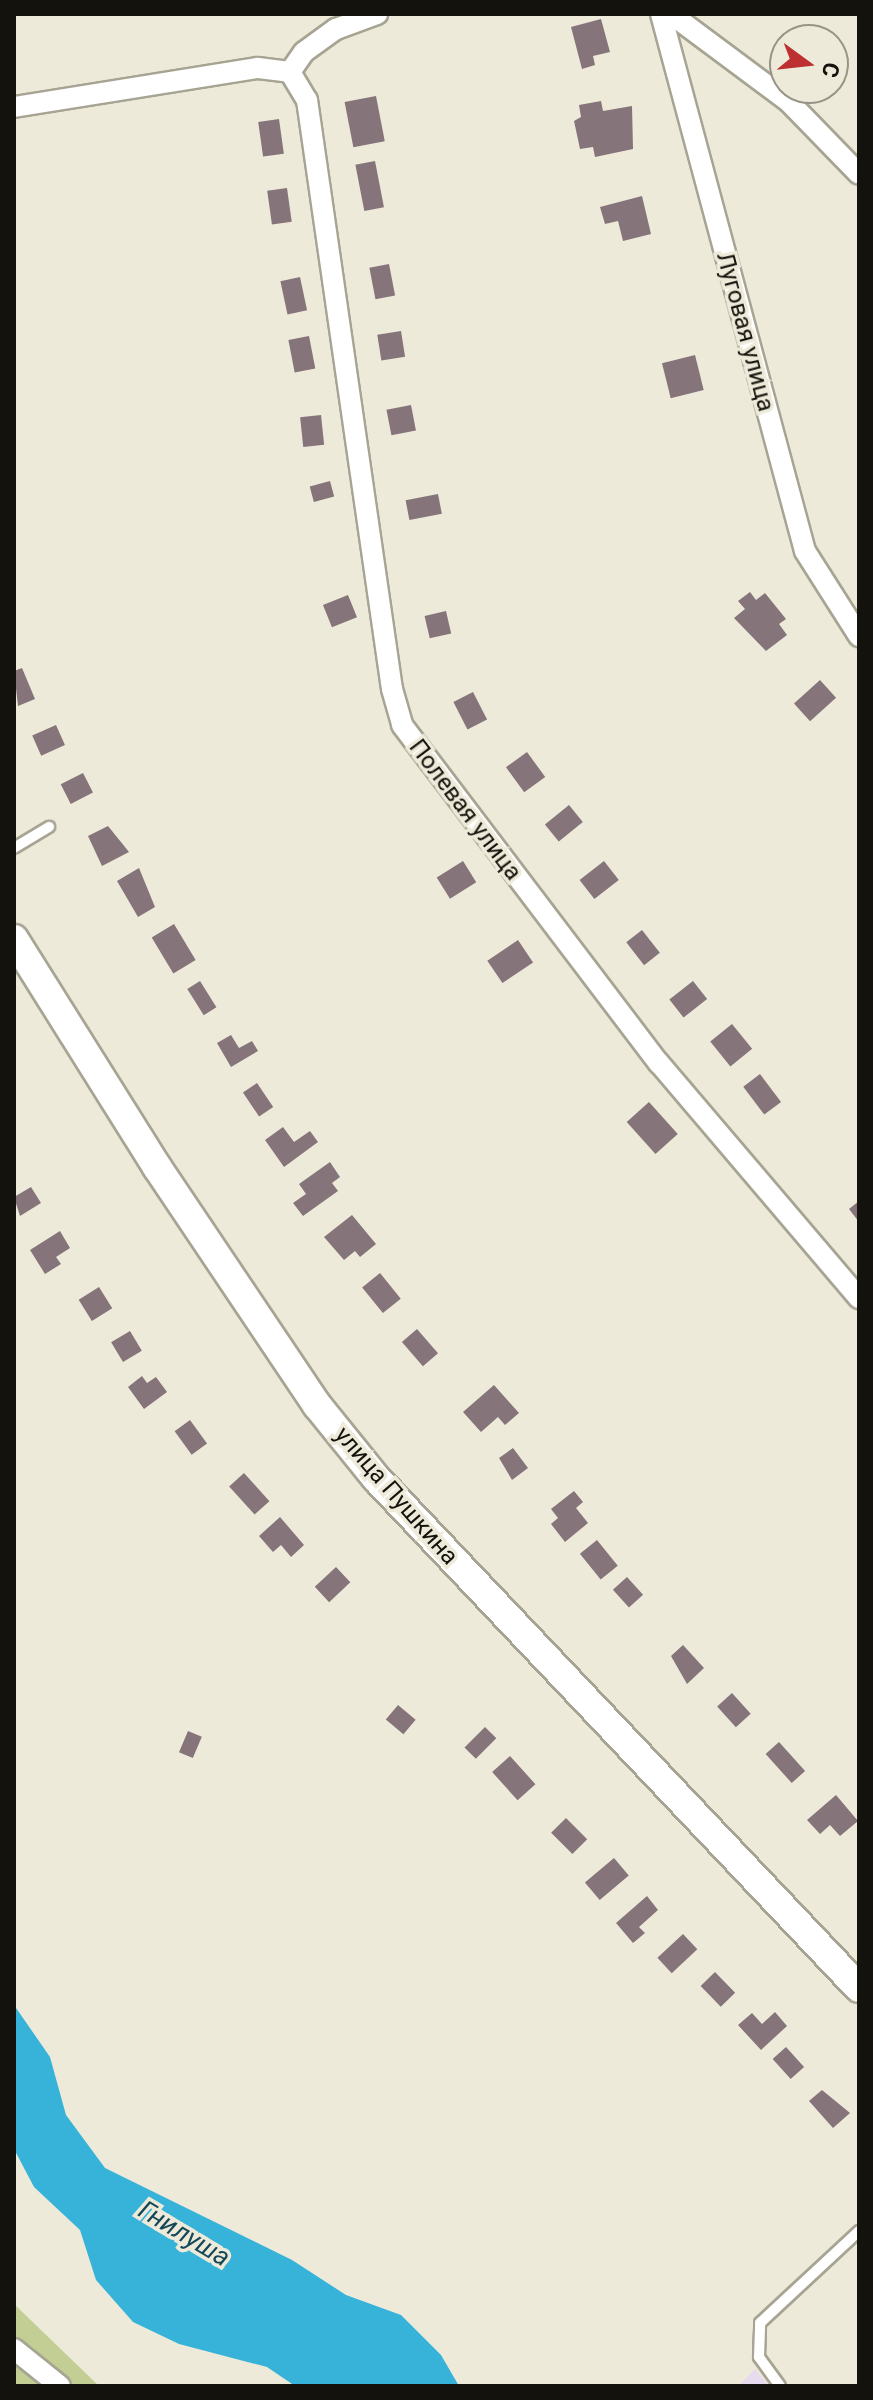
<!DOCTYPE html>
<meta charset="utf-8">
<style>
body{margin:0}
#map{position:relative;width:873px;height:2400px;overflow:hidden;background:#eeead9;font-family:Roboto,sans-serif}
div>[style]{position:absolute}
.industrial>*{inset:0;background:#e7dbef}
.green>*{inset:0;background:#c3ce95}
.water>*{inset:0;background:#37b3da}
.building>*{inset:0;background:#85747a;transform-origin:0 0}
.roads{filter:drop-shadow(2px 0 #a7a493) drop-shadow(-2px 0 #a7a493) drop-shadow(0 2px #a7a493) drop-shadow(0 -2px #a7a493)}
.service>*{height:10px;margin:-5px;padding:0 5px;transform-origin:5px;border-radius:5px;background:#fff}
.minor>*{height:20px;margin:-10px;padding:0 10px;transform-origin:10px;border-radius:10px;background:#fff}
.secondary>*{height:28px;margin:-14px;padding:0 14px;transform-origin:14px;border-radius:14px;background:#fff}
span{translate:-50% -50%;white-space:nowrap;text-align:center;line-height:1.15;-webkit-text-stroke:7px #eeead9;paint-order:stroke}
.street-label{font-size:24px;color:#14120c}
.water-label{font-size:26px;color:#144758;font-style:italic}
.frame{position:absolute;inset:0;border:16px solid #14120c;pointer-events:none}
.north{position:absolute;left:769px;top:24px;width:80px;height:80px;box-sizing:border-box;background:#eeead9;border:2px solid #979487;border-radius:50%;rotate:105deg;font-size:22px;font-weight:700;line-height:32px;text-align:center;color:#14120c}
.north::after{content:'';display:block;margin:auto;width:28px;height:36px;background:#be2f32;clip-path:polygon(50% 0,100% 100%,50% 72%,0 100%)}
</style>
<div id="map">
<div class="industrial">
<i style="clip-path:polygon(755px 2369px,769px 2386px,738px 2386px)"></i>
</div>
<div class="green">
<i style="clip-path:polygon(14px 2304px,99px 2386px,14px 2386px)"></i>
</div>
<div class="water">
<i style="clip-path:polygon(14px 2005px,50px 2057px,66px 2115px,105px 2168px,292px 2260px,346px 2295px,401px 2315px,441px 2355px,459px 2386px,295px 2386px,267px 2367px,179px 2344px,133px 2322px,96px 2280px,80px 2230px,34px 2187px,14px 2149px)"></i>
</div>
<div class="building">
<i style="clip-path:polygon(601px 19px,610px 52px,593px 56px,595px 65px,582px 69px,571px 27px)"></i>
<i style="left:376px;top:96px;width:46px;height:32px;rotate:79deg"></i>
<i style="clip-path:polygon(601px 101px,603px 111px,632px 106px,633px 149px,595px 157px,593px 147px,580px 149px,574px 121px,581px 117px,579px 105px)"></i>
<i style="left:279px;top:119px;width:35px;height:21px;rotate:82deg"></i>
<i style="left:375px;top:161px;width:47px;height:20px;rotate:79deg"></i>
<i style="left:287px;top:188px;width:34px;height:20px;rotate:82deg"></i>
<i style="clip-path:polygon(642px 196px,651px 234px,623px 241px,618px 221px,605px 224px,600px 207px)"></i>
<i style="left:389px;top:264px;width:32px;height:20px;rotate:79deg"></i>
<i style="left:300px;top:277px;width:34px;height:20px;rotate:78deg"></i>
<i style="left:401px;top:331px;width:26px;height:24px;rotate:81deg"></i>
<i style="left:309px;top:336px;width:33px;height:21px;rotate:79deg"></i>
<i style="left:695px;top:355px;width:36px;height:34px;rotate:76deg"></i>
<i style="left:411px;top:405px;width:26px;height:25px;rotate:79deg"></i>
<i style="left:321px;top:415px;width:30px;height:21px;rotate:84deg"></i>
<i style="left:330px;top:481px;width:16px;height:21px;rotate:75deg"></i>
<i style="left:438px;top:494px;width:20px;height:33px;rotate:79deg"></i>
<i style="clip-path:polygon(750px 592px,756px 600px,765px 593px,786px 619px,779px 624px,787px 635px,766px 651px,734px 618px,745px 609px,738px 601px)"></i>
<i style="left:348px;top:595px;width:24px;height:27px;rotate:68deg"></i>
<i style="left:446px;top:611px;width:23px;height:22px;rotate:77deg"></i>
<i style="clip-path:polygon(22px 668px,35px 699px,18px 706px,14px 671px)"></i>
<i style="left:820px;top:680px;width:24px;height:35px;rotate:48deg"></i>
<i style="left:473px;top:692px;width:31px;height:22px;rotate:63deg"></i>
<i style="left:56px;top:725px;width:22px;height:26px;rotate:66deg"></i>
<i style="left:527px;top:752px;width:31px;height:26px;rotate:54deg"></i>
<i style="left:83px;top:773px;width:22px;height:25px;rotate:63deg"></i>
<i style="left:569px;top:805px;width:22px;height:31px;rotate:51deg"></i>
<i style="clip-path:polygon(108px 826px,129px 852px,102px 866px,88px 836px)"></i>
<i style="left:463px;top:861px;width:25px;height:31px;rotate:58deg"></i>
<i style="left:604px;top:861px;width:24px;height:31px;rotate:52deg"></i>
<i style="clip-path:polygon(139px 868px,155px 907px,138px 917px,117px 881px)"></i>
<i style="left:174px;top:924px;width:42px;height:26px;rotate:59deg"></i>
<i style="left:642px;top:930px;width:29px;height:20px;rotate:52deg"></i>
<i style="left:518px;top:940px;width:27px;height:37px;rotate:56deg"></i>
<i style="left:200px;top:981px;width:31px;height:15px;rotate:58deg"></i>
<i style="left:693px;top:981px;width:23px;height:30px;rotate:52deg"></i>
<i style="left:732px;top:1024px;width:32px;height:28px;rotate:51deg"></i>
<i style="clip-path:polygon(231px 1035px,239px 1048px,252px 1041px,258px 1051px,231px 1067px,217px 1043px)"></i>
<i style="left:760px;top:1074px;width:35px;height:21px;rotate:53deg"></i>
<i style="left:257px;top:1083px;width:29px;height:17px;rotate:56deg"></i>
<i style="left:649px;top:1102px;width:43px;height:30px;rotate:48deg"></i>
<i style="clip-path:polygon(283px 1127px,294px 1142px,310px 1131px,318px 1142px,284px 1167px,265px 1140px)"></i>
<i style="clip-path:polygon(330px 1162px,340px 1177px,332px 1183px,338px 1191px,303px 1216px,293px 1203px,306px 1194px,299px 1184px)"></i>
<i style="clip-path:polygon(31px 1187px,41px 1203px,20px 1216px,14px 1197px)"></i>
<i style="clip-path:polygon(859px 1201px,859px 1222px,849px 1209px)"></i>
<i style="clip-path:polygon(352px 1215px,376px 1244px,360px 1257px,355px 1251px,344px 1260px,324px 1237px)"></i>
<i style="clip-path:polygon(60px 1231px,70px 1248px,56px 1257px,61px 1264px,45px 1274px,30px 1250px)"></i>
<i style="left:380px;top:1273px;width:33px;height:23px;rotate:51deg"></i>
<i style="left:99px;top:1287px;width:25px;height:24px;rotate:58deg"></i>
<i style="left:417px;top:1329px;width:32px;height:20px;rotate:49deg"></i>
<i style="left:130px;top:1331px;width:23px;height:22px;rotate:59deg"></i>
<i style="clip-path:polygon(142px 1376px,147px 1383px,156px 1377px,167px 1392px,144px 1409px,128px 1387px)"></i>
<i style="clip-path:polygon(494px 1385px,519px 1413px,505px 1425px,498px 1417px,481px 1432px,463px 1412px)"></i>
<i style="left:190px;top:1420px;width:29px;height:19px;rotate:54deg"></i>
<i style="clip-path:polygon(513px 1448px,528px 1468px,512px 1480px,499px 1458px)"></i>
<i style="left:244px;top:1473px;width:38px;height:20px;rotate:48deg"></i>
<i style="clip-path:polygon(574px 1491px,583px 1502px,576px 1508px,588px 1523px,565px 1542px,551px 1524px,558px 1518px,551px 1509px)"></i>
<i style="clip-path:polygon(280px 1517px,304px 1545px,291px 1557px,281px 1545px,273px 1552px,259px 1536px)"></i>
<i style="left:597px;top:1540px;width:33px;height:22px;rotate:51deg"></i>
<i style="left:336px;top:1567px;width:21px;height:29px;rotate:47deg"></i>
<i style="left:627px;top:1577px;width:24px;height:19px;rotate:48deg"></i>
<i style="clip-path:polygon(683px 1645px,704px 1668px,687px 1684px,671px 1656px)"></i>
<i style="left:732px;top:1693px;width:28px;height:20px;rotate:48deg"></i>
<i style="left:398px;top:1705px;width:23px;height:19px;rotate:40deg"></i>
<i style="left:485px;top:1727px;width:16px;height:29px;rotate:45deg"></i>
<i style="left:188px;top:1731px;width:15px;height:23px;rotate:23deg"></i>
<i style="left:779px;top:1742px;width:39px;height:18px;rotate:48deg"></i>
<i style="left:510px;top:1756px;width:38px;height:24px;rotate:48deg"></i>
<i style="clip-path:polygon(836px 1795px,858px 1821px,840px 1836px,830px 1825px,820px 1834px,807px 1820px)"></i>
<i style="left:566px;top:1818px;width:30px;height:21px;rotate:45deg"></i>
<i style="left:614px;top:1858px;width:23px;height:38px;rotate:50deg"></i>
<i style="clip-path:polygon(647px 1896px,658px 1910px,639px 1927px,645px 1933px,633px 1943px,616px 1923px)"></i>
<i style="left:683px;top:1934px;width:21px;height:35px;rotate:47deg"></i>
<i style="left:715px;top:1972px;width:29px;height:20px;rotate:46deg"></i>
<i style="clip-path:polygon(775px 2012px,787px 2026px,761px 2050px,738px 2025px,752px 2013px,762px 2024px)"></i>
<i style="left:786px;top:2047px;width:27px;height:18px;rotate:48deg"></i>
<i style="clip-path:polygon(822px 2090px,850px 2113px,833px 2128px,809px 2101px)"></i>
</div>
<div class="roads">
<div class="service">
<i style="left:14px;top:848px;width:41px;rotate:-31deg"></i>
<i style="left:780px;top:2386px;width:36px;rotate:-126deg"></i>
<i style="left:759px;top:2357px;width:34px;rotate:-88deg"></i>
<i style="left:760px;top:2323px;width:135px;rotate:-42.9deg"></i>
</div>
<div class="minor">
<i style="left:661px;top:14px;width:556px;rotate:74.99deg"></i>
<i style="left:805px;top:551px;width:101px;rotate:57.6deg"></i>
<i style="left:671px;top:14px;width:147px;rotate:36.7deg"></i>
<i style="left:789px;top:102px;width:100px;rotate:45.8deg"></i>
<i style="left:290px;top:72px;width:33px;rotate:59deg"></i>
<i style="left:307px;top:100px;width:595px;rotate:81.79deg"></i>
<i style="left:392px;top:689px;width:37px;rotate:74deg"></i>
<i style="left:402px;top:725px;width:425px;rotate:52.8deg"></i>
<i style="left:659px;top:1063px;width:309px;rotate:49.6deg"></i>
<i style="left:290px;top:72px;width:24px;rotate:-55deg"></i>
<i style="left:304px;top:52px;width:39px;rotate:-36deg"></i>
<i style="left:336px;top:29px;width:44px;rotate:-20.1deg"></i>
<i style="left:14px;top:107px;width:247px;rotate:-9.1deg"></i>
<i style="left:258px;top:68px;width:32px;rotate:7deg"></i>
<i style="left:14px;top:2349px;width:59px;rotate:38.8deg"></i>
</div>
<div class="secondary">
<i style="left:14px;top:939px;width:269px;rotate:57.9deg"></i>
<i style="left:157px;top:1167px;width:287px;rotate:56.1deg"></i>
<i style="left:317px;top:1405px;width:94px;rotate:51.1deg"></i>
<i style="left:376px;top:1478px;width:702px;rotate:46.56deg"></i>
</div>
</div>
<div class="street-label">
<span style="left:745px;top:332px;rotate:75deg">Луговая улица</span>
<span style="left:465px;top:810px;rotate:53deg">Полевая улица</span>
<span style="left:396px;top:1496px;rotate:49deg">улица Пушкина</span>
</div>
<div class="water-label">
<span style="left:184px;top:2234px;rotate:31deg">Гнилуша</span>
</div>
<div class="frame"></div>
<div class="north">С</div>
</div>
